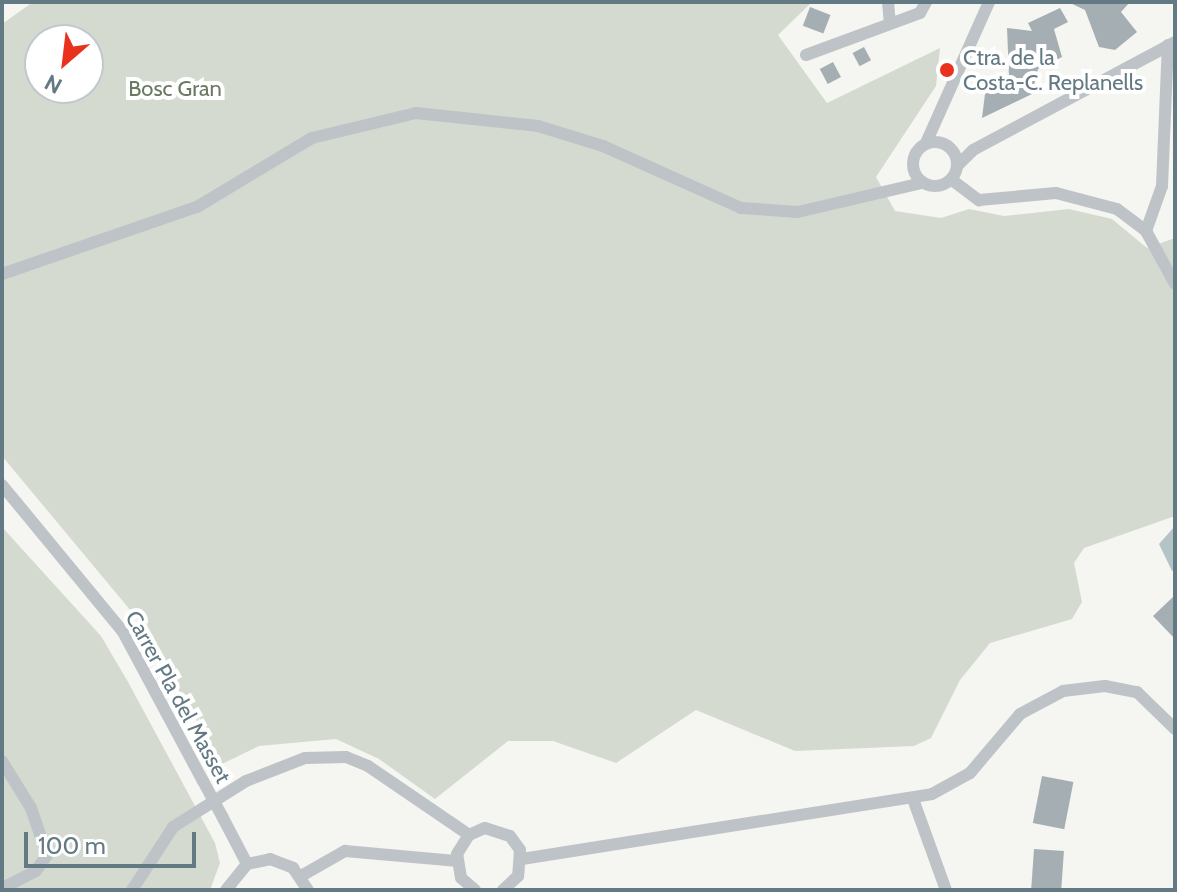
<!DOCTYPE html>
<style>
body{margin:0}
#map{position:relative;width:1177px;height:892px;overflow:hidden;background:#f5f5f1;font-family:Cabin,sans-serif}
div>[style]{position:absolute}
.green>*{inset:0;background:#d5dad0}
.water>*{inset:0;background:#b4c4c6}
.building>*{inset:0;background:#a5afb3;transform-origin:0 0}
.minor>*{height:12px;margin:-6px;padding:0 6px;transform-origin:6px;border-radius:6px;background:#bdc3c6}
.minor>.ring{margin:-6px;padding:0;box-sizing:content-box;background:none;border:12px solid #bdc3c6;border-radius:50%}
.minor-bridge>*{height:12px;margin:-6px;padding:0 6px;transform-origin:6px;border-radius:6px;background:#bdc3c6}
.dots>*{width:22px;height:22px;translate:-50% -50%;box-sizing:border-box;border:4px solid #fff;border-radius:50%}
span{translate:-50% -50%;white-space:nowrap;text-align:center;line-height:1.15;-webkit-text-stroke:8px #fff;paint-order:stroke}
.poi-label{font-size:22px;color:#637983}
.left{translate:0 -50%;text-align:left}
.park-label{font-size:22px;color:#6a7a62}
.street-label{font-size:22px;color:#637983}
.frame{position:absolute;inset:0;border:4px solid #637983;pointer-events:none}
.north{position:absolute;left:24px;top:24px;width:80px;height:80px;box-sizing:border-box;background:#fff;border:2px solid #c1c9cd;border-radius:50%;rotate:208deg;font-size:22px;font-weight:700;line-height:32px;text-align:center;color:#637983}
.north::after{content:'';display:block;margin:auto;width:28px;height:36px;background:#e8321e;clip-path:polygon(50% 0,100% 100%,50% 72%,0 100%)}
.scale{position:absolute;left:24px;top:832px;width:172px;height:36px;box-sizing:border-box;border:4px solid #637983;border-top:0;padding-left:10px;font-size:24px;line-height:28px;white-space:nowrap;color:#637983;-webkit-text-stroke:6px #fff;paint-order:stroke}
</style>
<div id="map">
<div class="green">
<i style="clip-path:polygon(evenodd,33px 2px,812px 2px,778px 35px,827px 103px,940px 48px,936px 86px,876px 177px,895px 211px,941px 218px,969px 209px,1004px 216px,1069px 209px,1112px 219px,1147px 248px,1175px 238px,1175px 516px,1084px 548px,1074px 563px,1082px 602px,1072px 619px,990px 643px,960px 680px,931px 738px,914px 746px,795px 751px,696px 710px,616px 763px,553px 741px,508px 741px,435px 799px,379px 759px,336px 739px,259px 746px,222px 764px,136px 617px,2px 456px,2px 24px,33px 2px,40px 40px,88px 40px,88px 88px,40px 88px,40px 40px)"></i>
<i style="clip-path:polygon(2px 527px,101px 636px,128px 682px,215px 843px,220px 863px,210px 890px,2px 890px)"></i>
</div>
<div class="water">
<i style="clip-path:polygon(1175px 526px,1175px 570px,1172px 571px,1159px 544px)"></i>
</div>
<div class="building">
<i style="clip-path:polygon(1068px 2px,1130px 2px,1121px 12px,1137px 32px,1115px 50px,1099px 47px,1085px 10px)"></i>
<i style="left:810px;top:7px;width:22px;height:20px;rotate:21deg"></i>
<i style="clip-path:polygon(1060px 8px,1068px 22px,1054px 29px,1062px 57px,1038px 69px,1032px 94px,982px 118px,985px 94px,1009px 76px,1007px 28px,1032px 31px,1028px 23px)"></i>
<i style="left:864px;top:47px;width:15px;height:13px;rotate:62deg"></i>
<i style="left:833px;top:62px;width:17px;height:15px;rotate:62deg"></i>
<i style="clip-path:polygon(1175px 595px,1175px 639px,1153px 616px)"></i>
<i style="left:1042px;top:776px;width:32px;height:48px;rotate:11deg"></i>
<i style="left:1034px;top:849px;width:30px;height:41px;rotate:4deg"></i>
</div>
<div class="minor">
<i style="left:888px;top:2px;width:21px;rotate:85deg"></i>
<i style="left:806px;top:55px;width:121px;rotate:-20.2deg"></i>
<i style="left:920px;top:13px;width:13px;rotate:-61deg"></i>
<i class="ring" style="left:913px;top:142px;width:32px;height:32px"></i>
<i style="left:926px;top:143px;width:154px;rotate:-65.9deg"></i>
<i style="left:958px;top:165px;width:21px;rotate:-45deg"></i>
<i style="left:973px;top:150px;width:229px;rotate:-28.1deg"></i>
<i style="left:952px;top:180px;width:34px;rotate:37deg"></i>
<i style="left:979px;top:200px;width:77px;rotate:-5.2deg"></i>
<i style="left:1056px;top:193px;width:63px;rotate:14.7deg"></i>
<i style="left:1117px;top:209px;width:36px;rotate:37deg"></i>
<i style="left:1146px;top:231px;width:60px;rotate:61.3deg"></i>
<i style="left:1146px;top:231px;width:48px;rotate:-70.4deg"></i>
<i style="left:1162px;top:186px;width:141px;rotate:-87.6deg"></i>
<i style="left:2px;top:274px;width:206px;rotate:-19deg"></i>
<i style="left:197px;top:207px;width:134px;rotate:-31deg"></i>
<i style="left:312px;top:138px;width:107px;rotate:-13.5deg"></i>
<i style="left:416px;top:113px;width:123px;rotate:6.1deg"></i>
<i style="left:538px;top:126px;width:68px;rotate:17.1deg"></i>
<i style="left:603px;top:146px;width:151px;rotate:24.2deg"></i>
<i style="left:741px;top:208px;width:57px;rotate:4deg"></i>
<i style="left:798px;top:212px;width:127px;rotate:-13.2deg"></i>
<i style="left:2px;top:485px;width:190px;rotate:50.5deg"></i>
<i style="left:123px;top:632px;width:169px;rotate:61.8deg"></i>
<i style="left:2px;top:761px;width:55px;rotate:58.3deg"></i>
<i style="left:31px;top:808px;width:50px;rotate:71.2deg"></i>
<i style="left:47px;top:855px;width:19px;rotate:125deg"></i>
<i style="left:36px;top:871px;width:38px;rotate:153deg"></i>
<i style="left:913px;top:799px;width:97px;rotate:70.1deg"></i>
<i style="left:223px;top:818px;width:52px;rotate:62.4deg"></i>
<i style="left:522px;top:859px;width:415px;rotate:-9deg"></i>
<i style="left:932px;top:794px;width:43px;rotate:-28.9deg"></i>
<i style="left:970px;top:773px;width:77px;rotate:-49.7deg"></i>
<i style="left:1020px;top:714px;width:49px;rotate:-28.1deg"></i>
<i style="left:1063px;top:691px;width:42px;rotate:-6.8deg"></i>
<i style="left:1105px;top:686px;width:33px;rotate:11deg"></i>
<i style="left:1137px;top:692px;width:53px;rotate:44.2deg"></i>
<i style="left:301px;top:876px;width:51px;rotate:-29.6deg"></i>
<i style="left:345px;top:851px;width:111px;rotate:5.1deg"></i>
<i style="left:132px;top:890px;width:75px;rotate:-56.9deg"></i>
<i style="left:173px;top:827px;width:86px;rotate:-32.2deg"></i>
<i style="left:246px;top:781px;width:63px;rotate:-21.3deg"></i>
<i style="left:305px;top:758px;width:41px;rotate:-1.4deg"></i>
<i style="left:346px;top:757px;width:24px;rotate:22deg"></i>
<i style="left:368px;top:766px;width:122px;rotate:34.3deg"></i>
<i style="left:226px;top:890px;width:33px;rotate:-51deg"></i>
<i style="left:247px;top:864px;width:24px;rotate:-12deg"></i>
<i style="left:270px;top:859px;width:25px;rotate:21deg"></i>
<i style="left:293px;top:868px;width:27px;rotate:56deg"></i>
<i style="left:475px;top:890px;width:18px;rotate:-139deg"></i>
<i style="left:461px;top:878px;width:24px;rotate:-99deg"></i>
<i style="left:457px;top:854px;width:22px;rotate:-58deg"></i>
<i style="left:469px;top:835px;width:17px;rotate:-24deg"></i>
<i style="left:485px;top:828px;width:26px;rotate:18deg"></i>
<i style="left:510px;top:836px;width:17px;rotate:54deg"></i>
<i style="left:520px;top:850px;width:26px;rotate:94deg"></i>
<i style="left:518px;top:876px;width:21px;rotate:137deg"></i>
</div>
<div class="minor-bridge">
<i style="left:203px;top:781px;width:42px;rotate:61.6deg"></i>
</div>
<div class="dots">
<i style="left:947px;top:70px;background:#e8321e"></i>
</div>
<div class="poi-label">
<span class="left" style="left:963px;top:70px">Ctra. de la<br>Costa-C. Replanells</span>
</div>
<div class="park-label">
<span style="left:175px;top:89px">Bosc Gran</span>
</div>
<div class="street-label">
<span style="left:178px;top:697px;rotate:61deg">Carrer Pla del Masset</span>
</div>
<div class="frame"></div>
<div class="north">N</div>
<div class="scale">100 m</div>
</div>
